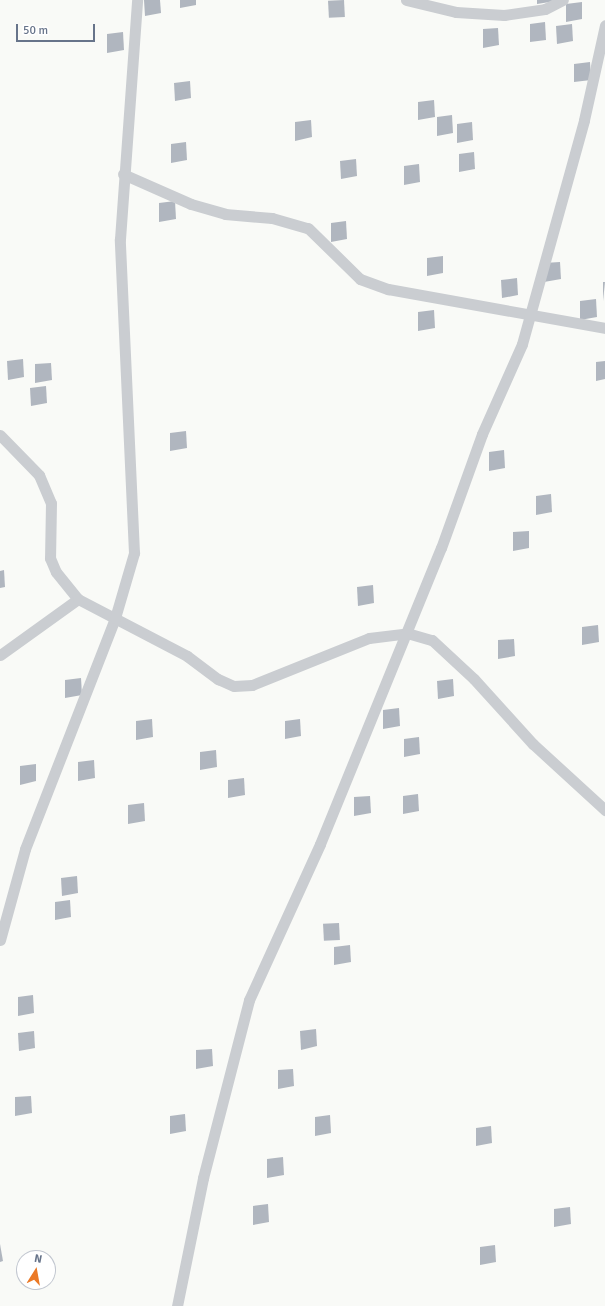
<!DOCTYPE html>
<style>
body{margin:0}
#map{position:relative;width:605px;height:1306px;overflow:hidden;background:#f9faf7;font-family:Signika,sans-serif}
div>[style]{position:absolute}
.building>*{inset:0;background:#b0b6bf;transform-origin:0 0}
.street>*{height:11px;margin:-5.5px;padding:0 5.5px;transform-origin:5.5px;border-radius:5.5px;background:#cacdd1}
span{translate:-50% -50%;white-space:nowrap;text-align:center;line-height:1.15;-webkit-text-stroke:4px #fff;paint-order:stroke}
.north{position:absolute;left:16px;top:1250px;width:40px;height:40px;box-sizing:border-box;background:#fff;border:1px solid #c2c7d0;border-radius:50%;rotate:11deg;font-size:11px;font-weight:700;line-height:16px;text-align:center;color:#67748a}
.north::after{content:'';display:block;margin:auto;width:14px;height:18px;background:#eb7926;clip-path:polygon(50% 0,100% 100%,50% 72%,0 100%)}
.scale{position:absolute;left:16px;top:24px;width:79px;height:18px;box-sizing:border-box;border:2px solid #67748a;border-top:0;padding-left:5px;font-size:12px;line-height:14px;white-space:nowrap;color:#67748a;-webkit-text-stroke:3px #fff;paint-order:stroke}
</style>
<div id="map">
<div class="building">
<i style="clip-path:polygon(144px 0,160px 0,161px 13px,145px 16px)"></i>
<i style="clip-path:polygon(180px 0,196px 0,196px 5px,180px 8px)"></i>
<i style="left:344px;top:0;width:17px;height:16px;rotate:87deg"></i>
<i style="clip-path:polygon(537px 0,556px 0,556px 1px,537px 4px)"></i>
<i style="clip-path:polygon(582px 2px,582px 19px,566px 22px,566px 4px)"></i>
<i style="clip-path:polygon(545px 22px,546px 40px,530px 42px,530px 24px)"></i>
<i style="clip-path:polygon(572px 24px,573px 41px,557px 44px,556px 26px)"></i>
<i style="clip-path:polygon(498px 28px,499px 45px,483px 48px,483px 29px)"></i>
<i style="clip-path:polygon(123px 32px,124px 50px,107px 53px,107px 34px)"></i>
<i style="clip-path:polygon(590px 62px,591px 80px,574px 82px,574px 64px)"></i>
<i style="clip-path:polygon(190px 81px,191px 98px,175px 101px,174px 83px)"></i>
<i style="clip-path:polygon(434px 100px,435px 117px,418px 120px,418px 102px)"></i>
<i style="clip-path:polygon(452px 115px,453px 133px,437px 136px,437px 117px)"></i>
<i style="clip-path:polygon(311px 120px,312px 137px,295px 141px,295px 122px)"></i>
<i style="clip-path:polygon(472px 122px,473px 140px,457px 143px,457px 124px)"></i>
<i style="clip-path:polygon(186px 142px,187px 160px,171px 163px,171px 144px)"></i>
<i style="clip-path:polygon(474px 152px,475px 169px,459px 172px,459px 154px)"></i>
<i style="clip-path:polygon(356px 159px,357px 176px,341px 179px,340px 161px)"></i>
<i style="clip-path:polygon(419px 164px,420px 182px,404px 185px,404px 166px)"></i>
<i style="clip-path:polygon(175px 201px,176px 219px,159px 222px,159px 203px)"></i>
<i style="clip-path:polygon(346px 221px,347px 239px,331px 242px,331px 223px)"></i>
<i style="clip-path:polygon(443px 256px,443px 273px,427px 276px,427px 258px)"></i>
<i style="clip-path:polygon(560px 262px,561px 279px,544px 282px,544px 263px)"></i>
<i style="clip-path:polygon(517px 278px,518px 295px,502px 298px,501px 280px)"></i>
<i style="clip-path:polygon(603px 282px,605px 282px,603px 301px)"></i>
<i style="clip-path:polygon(596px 299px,597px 317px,580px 320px,580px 301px)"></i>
<i style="clip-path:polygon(434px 310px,435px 328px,418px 331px,418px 312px)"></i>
<i style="clip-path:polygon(23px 359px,24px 377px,8px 380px,7px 361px)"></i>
<i style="clip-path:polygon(605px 361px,605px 379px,596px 381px,596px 362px)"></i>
<i style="clip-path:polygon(51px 363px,52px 380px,35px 383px,35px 364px)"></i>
<i style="clip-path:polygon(46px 386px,47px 403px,31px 406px,30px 388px)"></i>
<i style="clip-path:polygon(186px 431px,187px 448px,170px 451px,170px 433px)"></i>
<i style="clip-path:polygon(504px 450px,505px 468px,489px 471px,489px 452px)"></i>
<i style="clip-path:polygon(551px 494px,552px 512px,536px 515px,536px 496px)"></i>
<i style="clip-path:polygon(529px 531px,529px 548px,513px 551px,513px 532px)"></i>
<i style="clip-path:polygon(4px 570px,5px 587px,0 588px,0 571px)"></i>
<i style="clip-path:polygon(373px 585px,374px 603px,358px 606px,357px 587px)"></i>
<i style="clip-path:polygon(598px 625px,599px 642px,582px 645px,582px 627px)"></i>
<i style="clip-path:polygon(514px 639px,515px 656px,498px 659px,498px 640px)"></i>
<i style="clip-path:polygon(81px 678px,82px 695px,65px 698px,65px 680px)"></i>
<i style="clip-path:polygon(453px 679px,454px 696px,438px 699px,437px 681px)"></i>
<i style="clip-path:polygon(399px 708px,400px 726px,383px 729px,383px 710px)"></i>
<i style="clip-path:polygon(152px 719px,153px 737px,136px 740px,136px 721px)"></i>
<i style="clip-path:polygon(300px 719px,301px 736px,285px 739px,285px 721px)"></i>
<i style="clip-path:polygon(419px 737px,420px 754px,404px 757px,404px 739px)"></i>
<i style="clip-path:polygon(216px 750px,217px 767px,200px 770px,200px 752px)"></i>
<i style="clip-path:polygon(94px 760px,95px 778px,78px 781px,78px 762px)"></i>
<i style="clip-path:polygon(36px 764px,36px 781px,20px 785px,20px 766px)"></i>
<i style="clip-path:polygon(244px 778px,245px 795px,228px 798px,228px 780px)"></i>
<i style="clip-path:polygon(418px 794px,419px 811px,403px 814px,403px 796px)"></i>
<i style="clip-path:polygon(370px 796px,371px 813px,354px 816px,354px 797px)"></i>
<i style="clip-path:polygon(144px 803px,145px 821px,128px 824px,128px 805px)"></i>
<i style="clip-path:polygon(77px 876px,78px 893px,62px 896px,61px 878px)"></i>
<i style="clip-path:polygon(70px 900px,71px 917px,55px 920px,55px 902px)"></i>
<i style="left:339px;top:923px;width:17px;height:16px;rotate:87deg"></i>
<i style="clip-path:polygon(350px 945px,351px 962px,334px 965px,334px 947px)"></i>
<i style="clip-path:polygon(33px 995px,34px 1013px,18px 1016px,18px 997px)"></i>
<i style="clip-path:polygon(316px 1029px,317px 1046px,301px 1050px,300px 1031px)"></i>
<i style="clip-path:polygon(34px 1031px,35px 1048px,19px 1051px,18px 1033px)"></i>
<i style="clip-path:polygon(212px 1049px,213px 1066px,196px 1069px,196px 1050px)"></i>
<i style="clip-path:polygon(293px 1069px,294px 1086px,278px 1089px,278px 1070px)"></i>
<i style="clip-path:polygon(31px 1096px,32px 1113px,15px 1116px,15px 1097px)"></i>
<i style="clip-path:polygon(185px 1114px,186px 1131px,170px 1134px,170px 1116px)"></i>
<i style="clip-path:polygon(330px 1115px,331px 1133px,315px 1136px,315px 1117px)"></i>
<i style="clip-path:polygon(491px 1126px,492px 1143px,476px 1146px,476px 1128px)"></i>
<i style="clip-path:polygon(283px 1157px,284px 1175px,267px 1178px,267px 1159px)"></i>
<i style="clip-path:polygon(268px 1204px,269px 1222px,253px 1225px,253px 1206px)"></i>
<i style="clip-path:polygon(570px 1207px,571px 1224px,554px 1227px,554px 1209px)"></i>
<i style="clip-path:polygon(0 1244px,3px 1261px,0 1262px)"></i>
<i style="clip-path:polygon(495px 1245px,496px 1262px,480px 1265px,480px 1247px)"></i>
</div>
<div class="street">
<i style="left:406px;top:0;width:51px;rotate:13.5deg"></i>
<i style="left:456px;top:12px;width:48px;rotate:3.6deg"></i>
<i style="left:504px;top:15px;width:41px;rotate:-8.3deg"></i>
<i style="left:545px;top:9px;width:20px;rotate:-27deg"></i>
<i style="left:123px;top:174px;width:74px;rotate:23.8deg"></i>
<i style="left:191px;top:204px;width:35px;rotate:16deg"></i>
<i style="left:225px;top:214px;width:47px;rotate:4.9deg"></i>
<i style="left:272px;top:218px;width:37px;rotate:16deg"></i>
<i style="left:308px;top:228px;width:73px;rotate:44.4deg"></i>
<i style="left:360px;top:279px;width:30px;rotate:20deg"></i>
<i style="left:388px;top:289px;width:220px;rotate:10.2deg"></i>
<i style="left:0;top:435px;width:56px;rotate:45.7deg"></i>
<i style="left:39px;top:475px;width:30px;rotate:67deg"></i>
<i style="left:51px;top:503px;width:55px;rotate:91deg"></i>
<i style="left:50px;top:558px;width:15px;rotate:67deg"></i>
<i style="left:56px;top:572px;width:35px;rotate:51deg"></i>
<i style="left:78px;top:599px;width:96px;rotate:144.3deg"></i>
<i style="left:78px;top:599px;width:123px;rotate:27.6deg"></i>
<i style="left:187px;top:656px;width:39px;rotate:37deg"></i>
<i style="left:218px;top:679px;width:17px;rotate:24deg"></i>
<i style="left:234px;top:686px;width:18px;rotate:-3deg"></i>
<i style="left:252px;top:685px;width:126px;rotate:-21.9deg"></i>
<i style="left:369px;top:638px;width:38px;rotate:-7deg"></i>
<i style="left:407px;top:633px;width:26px;rotate:16deg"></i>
<i style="left:432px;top:640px;width:57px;rotate:42.9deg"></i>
<i style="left:474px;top:679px;width:88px;rotate:47.8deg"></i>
<i style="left:533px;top:744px;width:98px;rotate:42.5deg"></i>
<i style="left:0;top:940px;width:94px;rotate:-74.6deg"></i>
<i style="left:25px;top:849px;width:248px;rotate:-68.7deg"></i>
<i style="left:115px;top:618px;width:68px;rotate:-73.7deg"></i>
<i style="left:134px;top:553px;width:314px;rotate:-92.6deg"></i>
<i style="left:120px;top:239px;width:240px;rotate:-85.9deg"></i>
<i style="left:177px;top:1306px;width:131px;rotate:-78.5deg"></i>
<i style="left:203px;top:1178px;width:184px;rotate:-75.5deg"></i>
<i style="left:249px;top:1000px;width:171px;rotate:-65.5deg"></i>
<i style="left:320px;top:844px;width:320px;rotate:-67.8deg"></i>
<i style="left:441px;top:548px;width:121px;rotate:-70.2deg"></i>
<i style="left:482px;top:434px;width:98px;rotate:-66deg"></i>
<i style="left:522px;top:344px;width:232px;rotate:-74.5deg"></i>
<i style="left:584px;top:120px;width:97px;rotate:-77.5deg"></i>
</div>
<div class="north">N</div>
<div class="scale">50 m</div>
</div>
